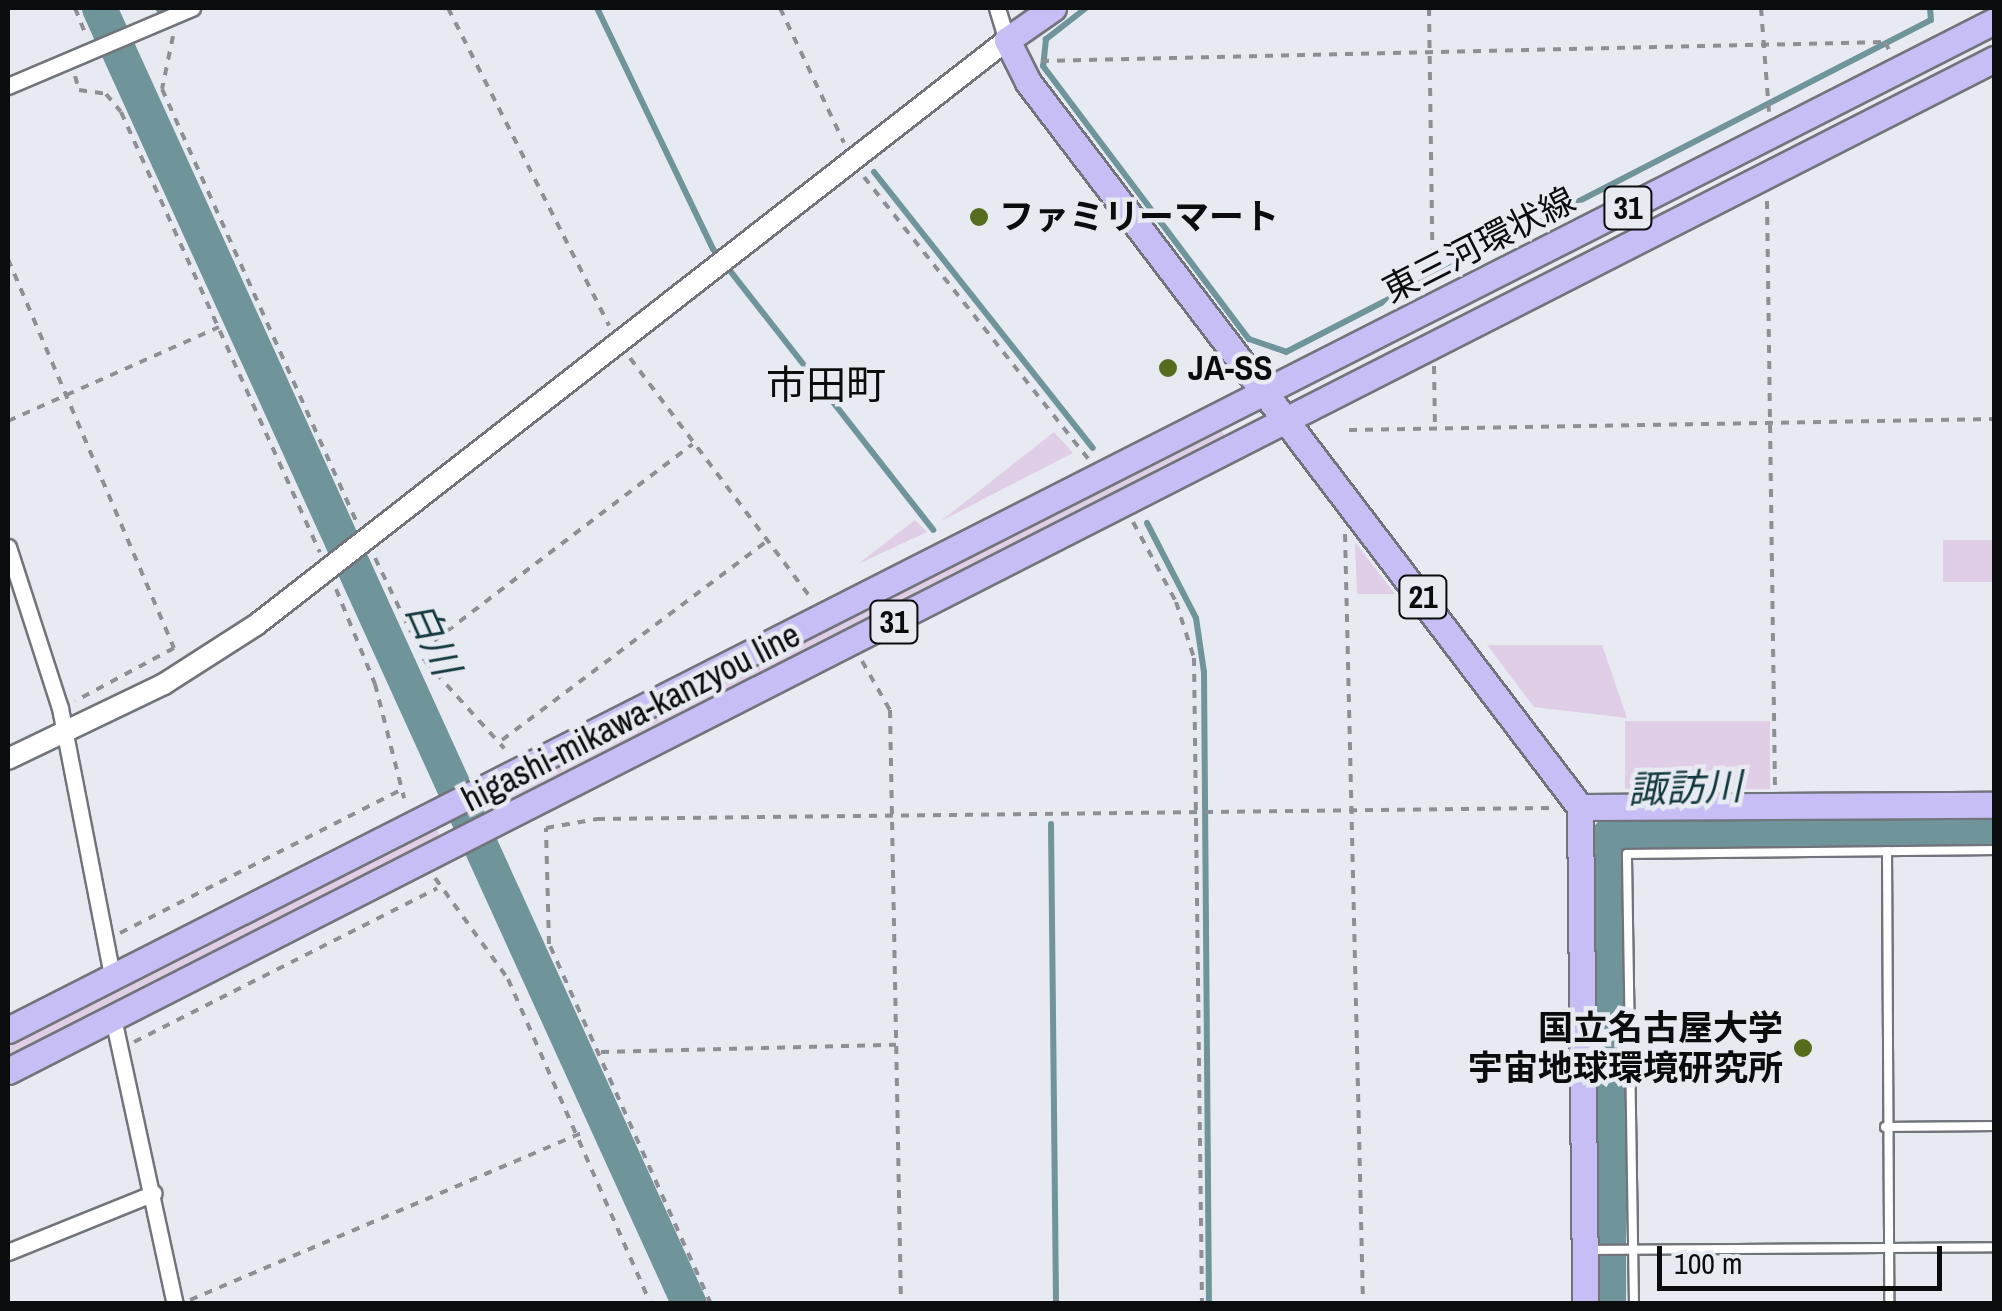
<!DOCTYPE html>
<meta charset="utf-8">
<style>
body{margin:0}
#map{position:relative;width:2002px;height:1311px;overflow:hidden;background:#e7eaf1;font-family:"Archivo Narrow","Noto Sans JP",sans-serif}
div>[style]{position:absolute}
.green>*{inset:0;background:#e0cde6;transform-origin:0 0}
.stream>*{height:6px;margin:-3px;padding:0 3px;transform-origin:3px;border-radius:3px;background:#6f949a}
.river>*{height:35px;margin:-17.5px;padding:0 17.5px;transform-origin:17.5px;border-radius:17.5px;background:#6f949a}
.path>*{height:4px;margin-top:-2px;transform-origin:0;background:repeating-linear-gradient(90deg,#8d8f94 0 8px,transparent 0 16px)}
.roads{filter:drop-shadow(2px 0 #71747a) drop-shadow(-2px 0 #71747a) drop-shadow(0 2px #71747a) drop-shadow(0 -2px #71747a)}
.service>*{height:8px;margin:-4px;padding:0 4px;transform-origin:4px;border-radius:4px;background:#fff}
.minor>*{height:15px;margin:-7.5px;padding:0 7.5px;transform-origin:7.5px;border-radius:7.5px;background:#fff}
.tertiary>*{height:20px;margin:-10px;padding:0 10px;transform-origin:10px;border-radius:10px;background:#fff}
.primary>*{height:25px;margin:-12.5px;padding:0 12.5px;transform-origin:12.5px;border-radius:12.5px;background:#c7bef6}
.dots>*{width:28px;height:28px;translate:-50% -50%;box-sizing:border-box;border:5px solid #e7eaf1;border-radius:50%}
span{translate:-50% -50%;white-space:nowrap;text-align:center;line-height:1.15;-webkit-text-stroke:9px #e7eaf1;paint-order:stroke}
.shield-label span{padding:2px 8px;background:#e7eaf1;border:2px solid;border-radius:8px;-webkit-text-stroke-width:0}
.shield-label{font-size:32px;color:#0b0c0e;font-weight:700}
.poi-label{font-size:35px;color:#0b0c0e;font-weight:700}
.left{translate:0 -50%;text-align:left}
.right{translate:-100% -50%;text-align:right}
.street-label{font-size:35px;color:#0b0c0e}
.water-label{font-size:38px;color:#12383d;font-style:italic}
.quarter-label{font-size:40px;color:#0b0c0e}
.frame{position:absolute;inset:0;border:10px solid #0b0c0e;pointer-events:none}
.scale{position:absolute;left:1657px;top:1246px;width:285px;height:45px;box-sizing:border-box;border:5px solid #0b0c0e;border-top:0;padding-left:12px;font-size:30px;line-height:35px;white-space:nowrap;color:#0b0c0e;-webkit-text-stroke:8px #e7eaf1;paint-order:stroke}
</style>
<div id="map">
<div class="green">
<i style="clip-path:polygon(1221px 430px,1231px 444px,495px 815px,485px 796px)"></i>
<i style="clip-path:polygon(1054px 432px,1073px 453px,941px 521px)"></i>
<i style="clip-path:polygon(915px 520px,927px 532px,858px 564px)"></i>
<i style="left:1994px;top:540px;width:42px;height:51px;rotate:90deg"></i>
<i style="clip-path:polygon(1355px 542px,1395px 594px,1357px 594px)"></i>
<i style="clip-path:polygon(1487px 645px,1602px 645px,1627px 718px,1534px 707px)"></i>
<i style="left:1770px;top:721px;width:68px;height:145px;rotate:90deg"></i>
<i style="clip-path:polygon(434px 822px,443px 844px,8px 1056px,8px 1037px)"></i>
</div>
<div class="stream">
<i style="left:158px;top:8px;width:4px;rotate:56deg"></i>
<i style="left:597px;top:8px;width:267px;rotate:64.3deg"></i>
<i style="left:713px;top:249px;width:357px;rotate:51.9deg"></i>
<i style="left:1086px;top:8px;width:51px;rotate:142.2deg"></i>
<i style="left:1046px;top:39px;width:27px;rotate:96deg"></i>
<i style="left:1043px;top:66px;width:342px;rotate:53deg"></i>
<i style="left:1249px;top:339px;width:39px;rotate:19deg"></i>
<i style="left:1286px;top:352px;width:725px;rotate:-27.24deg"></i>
<i style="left:1931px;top:20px;width:12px;rotate:-95deg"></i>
<i style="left:874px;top:172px;width:352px;rotate:51.6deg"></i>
<i style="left:1147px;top:523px;width:107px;rotate:62.7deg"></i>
<i style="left:1196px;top:618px;width:55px;rotate:81.6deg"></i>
<i style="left:1204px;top:672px;width:632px;rotate:89.55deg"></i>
<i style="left:1051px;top:824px;width:480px;rotate:89.4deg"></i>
</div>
<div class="river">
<i style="left:99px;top:8px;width:1424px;rotate:65.52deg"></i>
<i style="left:1608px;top:1304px;width:469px;rotate:-89.9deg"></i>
<i style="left:1609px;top:835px;width:385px;rotate:-1.2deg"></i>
</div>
<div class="path">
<i style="left:75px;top:8px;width:29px;rotate:68deg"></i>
<i style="left:448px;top:8px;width:356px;rotate:63.1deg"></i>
<i style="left:780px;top:8px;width:149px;rotate:64.6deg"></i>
<i style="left:1429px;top:8px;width:275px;rotate:89.2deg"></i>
<i style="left:1761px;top:8px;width:104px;rotate:85.6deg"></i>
<i style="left:173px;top:36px;width:54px;rotate:101.7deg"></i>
<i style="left:162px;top:89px;width:476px;rotate:65.8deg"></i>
<i style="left:1041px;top:61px;width:844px;rotate:-1.29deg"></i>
<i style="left:1885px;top:42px;width:11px;rotate:63deg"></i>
<i style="left:75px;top:76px;width:15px;rotate:74deg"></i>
<i style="left:79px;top:90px;width:27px;rotate:8deg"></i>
<i style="left:106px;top:94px;width:23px;rotate:50deg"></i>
<i style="left:121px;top:112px;width:483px;rotate:65.7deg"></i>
<i style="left:864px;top:177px;width:360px;rotate:51.5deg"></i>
<i style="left:1767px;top:201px;width:585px;rotate:89.22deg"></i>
<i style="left:8px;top:259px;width:423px;rotate:66.9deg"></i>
<i style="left:174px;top:648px;width:112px;rotate:151.8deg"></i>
<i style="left:630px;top:358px;width:301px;rotate:53deg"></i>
<i style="left:1434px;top:366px;width:61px;rotate:89.1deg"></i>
<i style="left:8px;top:421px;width:231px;rotate:-24deg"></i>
<i style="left:1349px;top:430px;width:645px;rotate:-0.98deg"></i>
<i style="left:1133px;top:522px;width:91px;rotate:61.7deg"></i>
<i style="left:1176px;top:602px;width:59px;rotate:72.2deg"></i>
<i style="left:1194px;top:658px;width:646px;rotate:89.29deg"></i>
<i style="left:1345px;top:534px;width:770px;rotate:88.66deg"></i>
<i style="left:375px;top:558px;width:114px;rotate:64.1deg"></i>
<i style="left:425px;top:661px;width:118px;rotate:47.8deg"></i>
<i style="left:336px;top:589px;width:103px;rotate:67.7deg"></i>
<i style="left:375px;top:684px;width:118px;rotate:75.7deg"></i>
<i style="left:434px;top:641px;width:325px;rotate:-37.3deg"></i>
<i style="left:862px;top:661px;width:56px;rotate:60.3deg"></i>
<i style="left:890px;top:710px;width:594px;rotate:88.94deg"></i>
<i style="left:502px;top:740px;width:330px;rotate:-36.9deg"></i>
<i style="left:435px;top:878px;width:125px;rotate:54.1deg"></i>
<i style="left:508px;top:979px;width:355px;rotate:66.3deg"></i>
<i style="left:120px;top:933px;width:315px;rotate:-27deg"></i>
<i style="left:134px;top:1042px;width:340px;rotate:-26.9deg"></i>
<i style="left:601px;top:1052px;width:295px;rotate:-1.4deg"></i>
<i style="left:190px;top:1300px;width:425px;rotate:-23.1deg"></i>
<i style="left:711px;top:1304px;width:395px;rotate:-114.2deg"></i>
<i style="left:549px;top:944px;width:116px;rotate:-91.5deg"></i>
<i style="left:546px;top:828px;width:52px;rotate:-10deg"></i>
<i style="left:597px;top:819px;width:958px;rotate:-0.66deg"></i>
</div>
<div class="roads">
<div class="service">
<i style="left:1887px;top:851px;width:453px;rotate:89.7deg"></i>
<i style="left:1885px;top:1127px;width:109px;rotate:-0.5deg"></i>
<i style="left:1589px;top:1250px;width:405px;rotate:-0.4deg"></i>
<i style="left:1634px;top:1304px;width:450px;rotate:-90.9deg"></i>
<i style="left:1627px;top:854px;width:367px;rotate:-0.6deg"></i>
</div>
<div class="minor">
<i style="left:997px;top:8px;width:34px;rotate:73deg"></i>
<i style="left:8px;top:86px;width:200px;rotate:-23deg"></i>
<i style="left:8px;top:547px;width:169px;rotate:72.1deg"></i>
<i style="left:60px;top:708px;width:272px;rotate:79deg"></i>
<i style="left:113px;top:1018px;width:293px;rotate:77.8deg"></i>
<i style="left:8px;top:1252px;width:157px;rotate:-22deg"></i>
</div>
<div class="tertiary">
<i style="left:8px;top:759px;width:173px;rotate:-25.7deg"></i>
<i style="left:164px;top:684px;width:109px;rotate:-32.7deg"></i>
<i style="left:256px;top:625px;width:952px;rotate:-37.92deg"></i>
</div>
<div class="primary">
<i style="left:1053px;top:8px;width:56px;rotate:145.2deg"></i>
<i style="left:1007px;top:40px;width:47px;rotate:63.4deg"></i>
<i style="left:1028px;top:82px;width:911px;rotate:52.72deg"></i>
<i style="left:1580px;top:807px;width:497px;rotate:89.4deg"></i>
<i style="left:1580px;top:807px;width:414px;rotate:-0.3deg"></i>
<i style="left:8px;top:1030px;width:2228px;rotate:-26.93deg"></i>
<i style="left:8px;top:1071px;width:2229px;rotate:-27deg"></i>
</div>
</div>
<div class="dots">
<i style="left:979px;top:217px;background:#566d1e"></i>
<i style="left:1168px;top:368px;background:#566d1e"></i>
<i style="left:1803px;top:1048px;background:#566d1e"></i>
</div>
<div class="shield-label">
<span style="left:1628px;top:208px">31</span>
<span style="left:1423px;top:597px">21</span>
<span style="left:894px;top:622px">31</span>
</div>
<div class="poi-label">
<span class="left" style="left:999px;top:217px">ファミリーマート</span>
<span class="left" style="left:1188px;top:368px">JA-SS</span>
<span class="right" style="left:1783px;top:1048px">国立名古屋大学<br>宇宙地球環境研究所</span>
</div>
<div class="street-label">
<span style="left:1479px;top:245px;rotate:-27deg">東三河環状線</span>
<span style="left:631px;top:717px;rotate:-27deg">higashi-mikawa-kanzyou line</span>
</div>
<div class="water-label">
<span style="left:433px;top:638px;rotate:66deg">白川</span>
<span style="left:1685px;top:788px;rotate:-2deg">諏訪川</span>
</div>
<div class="quarter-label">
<span style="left:826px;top:385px">市田町</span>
</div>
<div class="frame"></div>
<div class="scale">100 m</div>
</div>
